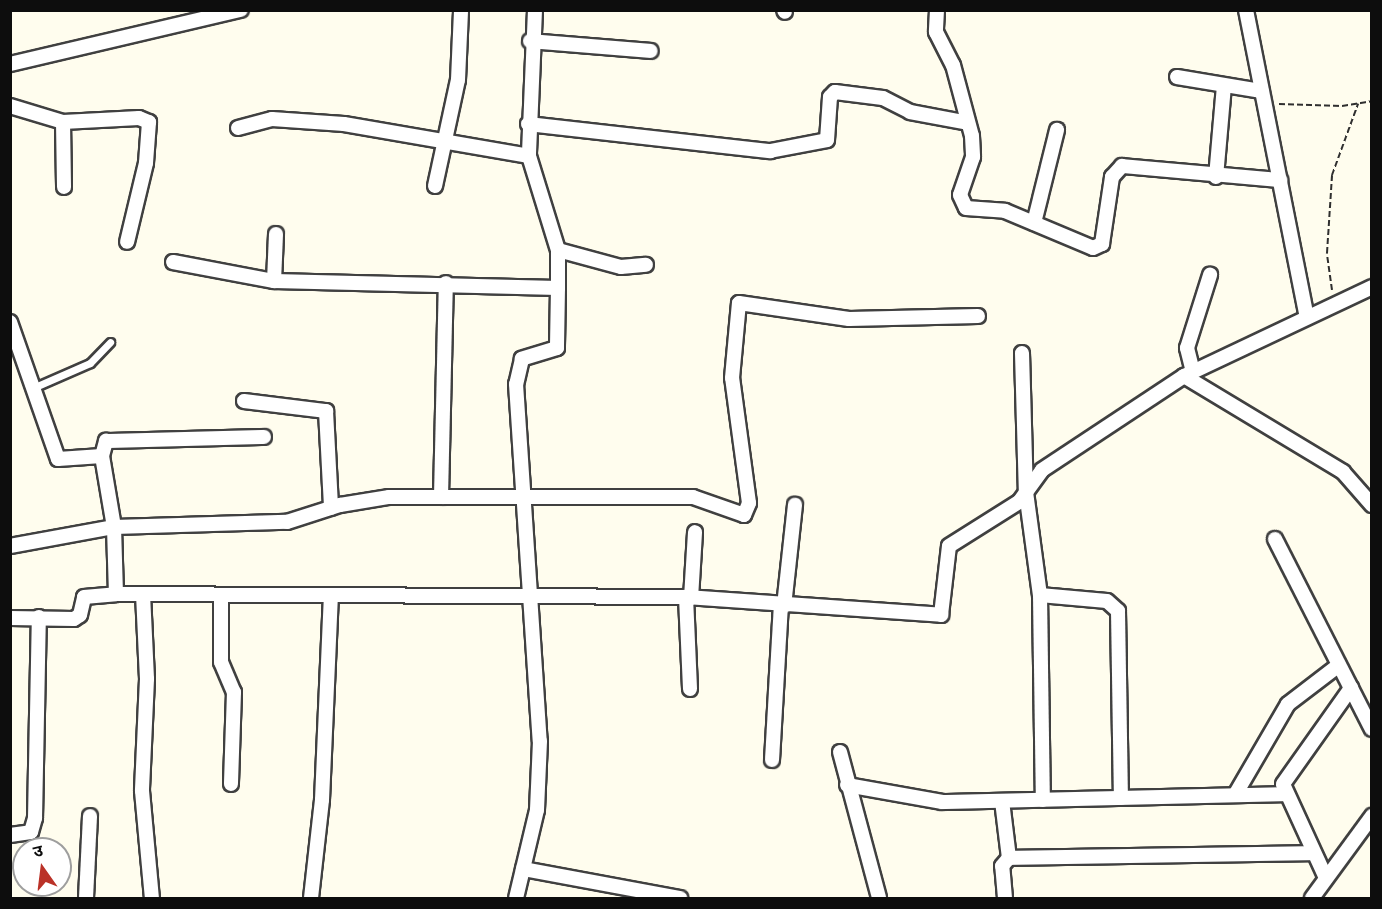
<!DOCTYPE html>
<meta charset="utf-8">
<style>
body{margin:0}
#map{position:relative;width:1382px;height:909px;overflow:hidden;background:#fffdee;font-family:"Roboto Serif","Noto Sans Devanagari",serif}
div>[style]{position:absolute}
.path>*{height:2px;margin-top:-1px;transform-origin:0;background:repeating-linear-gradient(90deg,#2f2f2f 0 6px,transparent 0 9px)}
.roads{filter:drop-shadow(2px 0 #404040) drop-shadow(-2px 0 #404040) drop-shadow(0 2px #404040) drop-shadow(0 -2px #404040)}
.lane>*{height:7px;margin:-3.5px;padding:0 3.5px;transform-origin:3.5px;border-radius:3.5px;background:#fff}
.street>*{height:14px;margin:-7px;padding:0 7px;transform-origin:7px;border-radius:7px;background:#fff}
span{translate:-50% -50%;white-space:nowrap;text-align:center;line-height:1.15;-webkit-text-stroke:6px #fff;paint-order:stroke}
.frame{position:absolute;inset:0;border:12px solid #0d0d0d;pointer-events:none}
.north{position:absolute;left:12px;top:837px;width:60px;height:60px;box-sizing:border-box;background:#fff;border:2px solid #9e9e9e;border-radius:50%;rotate:346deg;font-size:16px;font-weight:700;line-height:24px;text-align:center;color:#0d0d0d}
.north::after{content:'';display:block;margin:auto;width:21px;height:27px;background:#ba3228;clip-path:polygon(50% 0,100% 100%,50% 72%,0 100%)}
</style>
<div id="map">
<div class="path">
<i style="left:1279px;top:104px;width:63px;rotate:1.8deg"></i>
<i style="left:1342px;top:106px;width:30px;rotate:-9deg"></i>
<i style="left:1332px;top:290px;width:37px;rotate:-98deg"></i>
<i style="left:1327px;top:253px;width:78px;rotate:-86.3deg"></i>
<i style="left:1332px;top:175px;width:76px;rotate:-69.9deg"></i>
</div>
<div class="roads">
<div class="lane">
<i style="left:35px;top:387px;width:60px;rotate:-23.6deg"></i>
<i style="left:90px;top:363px;width:29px;rotate:-46deg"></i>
</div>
<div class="street">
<i style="left:535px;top:10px;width:146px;rotate:92.4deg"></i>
<i style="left:529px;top:156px;width:98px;rotate:72.9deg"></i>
<i style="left:558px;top:250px;width:65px;rotate:15.1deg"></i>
<i style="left:621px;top:267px;width:25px;rotate:-5deg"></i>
<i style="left:784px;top:10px;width:2px;rotate:63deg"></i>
<i style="left:937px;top:10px;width:22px;rotate:93deg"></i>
<i style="left:936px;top:32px;width:37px;rotate:63deg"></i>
<i style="left:953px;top:65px;width:73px;rotate:75deg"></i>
<i style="left:972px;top:136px;width:21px;rotate:87deg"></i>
<i style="left:973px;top:157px;width:40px;rotate:108.9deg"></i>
<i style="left:960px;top:195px;width:14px;rotate:65deg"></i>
<i style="left:966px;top:208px;width:39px;rotate:4deg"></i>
<i style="left:1005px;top:211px;width:95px;rotate:22.8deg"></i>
<i style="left:1093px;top:248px;width:10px;rotate:-24deg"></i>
<i style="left:1102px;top:244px;width:68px;rotate:-81.5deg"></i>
<i style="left:1112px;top:177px;width:15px;rotate:-48deg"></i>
<i style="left:1122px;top:166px;width:159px;rotate:5.1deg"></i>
<i style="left:1246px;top:10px;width:313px;rotate:78.8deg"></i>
<i style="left:530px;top:41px;width:121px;rotate:4.7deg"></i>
<i style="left:10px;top:64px;width:237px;rotate:-13.2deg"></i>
<i style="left:1177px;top:77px;width:86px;rotate:9.4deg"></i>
<i style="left:10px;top:106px;width:55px;rotate:16.8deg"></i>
<i style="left:63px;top:122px;width:76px;rotate:-3deg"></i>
<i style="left:139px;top:118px;width:11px;rotate:22deg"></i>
<i style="left:149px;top:122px;width:41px;rotate:94.2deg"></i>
<i style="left:146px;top:163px;width:81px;rotate:103.5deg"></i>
<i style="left:63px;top:122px;width:65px;rotate:89.1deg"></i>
<i style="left:528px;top:124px;width:244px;rotate:6.4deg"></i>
<i style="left:770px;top:151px;width:58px;rotate:-10.9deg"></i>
<i style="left:827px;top:140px;width:43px;rotate:-86deg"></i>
<i style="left:830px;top:97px;width:7px;rotate:-45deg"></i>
<i style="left:835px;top:92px;width:48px;rotate:7.1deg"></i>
<i style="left:883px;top:98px;width:30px;rotate:27deg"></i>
<i style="left:910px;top:112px;width:59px;rotate:10.7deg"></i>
<i style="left:238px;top:128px;width:35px;rotate:-15deg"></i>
<i style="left:272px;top:119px;width:72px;rotate:4deg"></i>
<i style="left:344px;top:124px;width:188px;rotate:9.8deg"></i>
<i style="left:1216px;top:177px;width:92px;rotate:-85deg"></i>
<i style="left:435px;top:186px;width:108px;rotate:-77.8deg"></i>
<i style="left:458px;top:80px;width:70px;rotate:-87.5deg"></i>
<i style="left:1034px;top:223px;width:96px;rotate:-76.1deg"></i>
<i style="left:276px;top:234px;width:47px;rotate:92.4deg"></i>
<i style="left:274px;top:281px;width:284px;rotate:1.4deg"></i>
<i style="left:558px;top:288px;width:60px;rotate:91deg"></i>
<i style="left:557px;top:348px;width:37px;rotate:163deg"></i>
<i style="left:522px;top:359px;width:26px;rotate:103deg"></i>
<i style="left:516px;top:384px;width:358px;rotate:86.2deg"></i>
<i style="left:540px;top:741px;width:69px;rotate:92.5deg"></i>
<i style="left:537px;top:810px;width:90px;rotate:103.4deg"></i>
<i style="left:173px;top:262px;width:103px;rotate:10.7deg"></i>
<i style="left:558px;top:288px;width:38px;rotate:-90deg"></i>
<i style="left:10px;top:322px;width:145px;rotate:70.7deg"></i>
<i style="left:58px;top:459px;width:44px;rotate:-3.9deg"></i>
<i style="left:102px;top:456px;width:72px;rotate:80.4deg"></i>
<i style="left:114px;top:527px;width:67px;rotate:88.3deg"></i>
<i style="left:1022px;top:353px;width:139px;rotate:88.4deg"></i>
<i style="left:1026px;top:492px;width:104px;rotate:82.3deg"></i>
<i style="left:1040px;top:595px;width:205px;rotate:89.2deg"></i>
<i style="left:1193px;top:372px;width:25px;rotate:-104deg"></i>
<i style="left:1187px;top:348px;width:77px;rotate:-72.5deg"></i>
<i style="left:1184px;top:376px;width:186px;rotate:31.1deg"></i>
<i style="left:1343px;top:472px;width:44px;rotate:48.7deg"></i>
<i style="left:244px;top:401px;width:83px;rotate:7deg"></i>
<i style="left:326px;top:411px;width:97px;rotate:87deg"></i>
<i style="left:102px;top:456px;width:16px;rotate:-75deg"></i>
<i style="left:106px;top:441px;width:158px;rotate:-1.5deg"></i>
<i style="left:441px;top:497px;width:214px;rotate:-88.7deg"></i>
<i style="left:1275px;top:539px;width:213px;rotate:63deg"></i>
<i style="left:10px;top:546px;width:106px;rotate:-10.4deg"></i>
<i style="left:114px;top:527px;width:173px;rotate:-1.7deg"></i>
<i style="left:287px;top:522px;width:56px;rotate:-17.8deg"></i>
<i style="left:340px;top:505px;width:50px;rotate:-9.3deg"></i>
<i style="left:389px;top:497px;width:304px"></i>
<i style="left:693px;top:497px;width:54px;rotate:19.4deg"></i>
<i style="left:744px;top:515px;width:13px;rotate:-67deg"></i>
<i style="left:749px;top:503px;width:126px;rotate:-97.7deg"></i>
<i style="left:732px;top:378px;width:75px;rotate:-84.7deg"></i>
<i style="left:739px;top:303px;width:111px;rotate:8.3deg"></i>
<i style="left:849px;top:319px;width:129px;rotate:-1.3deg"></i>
<i style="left:143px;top:594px;width:85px;rotate:87.3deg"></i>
<i style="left:147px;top:679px;width:112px;rotate:92.6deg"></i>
<i style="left:142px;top:791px;width:107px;rotate:84.7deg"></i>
<i style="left:221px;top:595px;width:67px;rotate:90deg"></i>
<i style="left:221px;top:662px;width:33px;rotate:67deg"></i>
<i style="left:234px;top:692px;width:92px;rotate:91.9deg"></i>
<i style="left:1040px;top:595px;width:67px;rotate:5.1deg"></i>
<i style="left:1107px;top:601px;width:15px;rotate:42deg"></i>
<i style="left:1118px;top:611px;width:187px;rotate:89.1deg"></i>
<i style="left:686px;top:597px;width:92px;rotate:87.5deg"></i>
<i style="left:691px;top:598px;width:66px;rotate:-86.5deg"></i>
<i style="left:784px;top:606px;width:102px;rotate:-83.8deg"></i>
<i style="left:10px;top:618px;width:64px;rotate:0.9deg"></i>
<i style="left:74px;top:619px;width:7px;rotate:-34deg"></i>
<i style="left:80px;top:615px;width:18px;rotate:-77deg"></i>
<i style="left:84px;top:597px;width:32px;rotate:-5deg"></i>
<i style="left:116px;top:594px;width:570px;rotate:0.3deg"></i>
<i style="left:686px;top:597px;width:256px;rotate:4deg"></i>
<i style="left:941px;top:615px;width:69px;rotate:-83.4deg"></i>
<i style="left:949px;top:546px;width:83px;rotate:-32.2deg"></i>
<i style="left:1019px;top:502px;width:39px;rotate:-54deg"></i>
<i style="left:1042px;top:470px;width:170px;rotate:-33.5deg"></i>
<i style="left:1184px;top:376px;width:208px;rotate:-25.3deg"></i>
<i style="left:840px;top:752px;width:151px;rotate:75deg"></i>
<i style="left:772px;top:760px;width:154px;rotate:-86.7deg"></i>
<i style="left:847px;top:785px;width:97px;rotate:10.1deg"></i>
<i style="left:942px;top:802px;width:342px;rotate:-1.3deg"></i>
<i style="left:1235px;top:795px;width:105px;rotate:-59.8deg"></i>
<i style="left:1288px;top:704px;width:64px;rotate:-37.4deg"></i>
<i style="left:1002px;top:801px;width:57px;rotate:83deg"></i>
<i style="left:10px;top:835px;width:21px;rotate:-8deg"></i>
<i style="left:31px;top:832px;width:15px;rotate:-74deg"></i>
<i style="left:35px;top:818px;width:201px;rotate:-88.9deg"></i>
<i style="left:523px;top:869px;width:160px;rotate:10.5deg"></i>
<i style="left:1326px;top:878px;width:103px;rotate:-114.6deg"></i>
<i style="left:1283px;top:784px;width:118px;rotate:-54.7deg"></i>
<i style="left:86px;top:898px;width:82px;rotate:-87.2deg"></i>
<i style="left:311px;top:898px;width:99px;rotate:-83.6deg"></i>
<i style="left:322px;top:800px;width:205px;rotate:-87.5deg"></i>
<i style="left:1005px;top:898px;width:32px;rotate:-95deg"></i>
<i style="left:1002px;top:866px;width:11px;rotate:-49deg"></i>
<i style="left:1009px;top:858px;width:305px;rotate:-0.9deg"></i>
<i style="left:1312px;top:898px;width:102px;rotate:-53.8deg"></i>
</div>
</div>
<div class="frame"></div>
<div class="north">उ</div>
</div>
